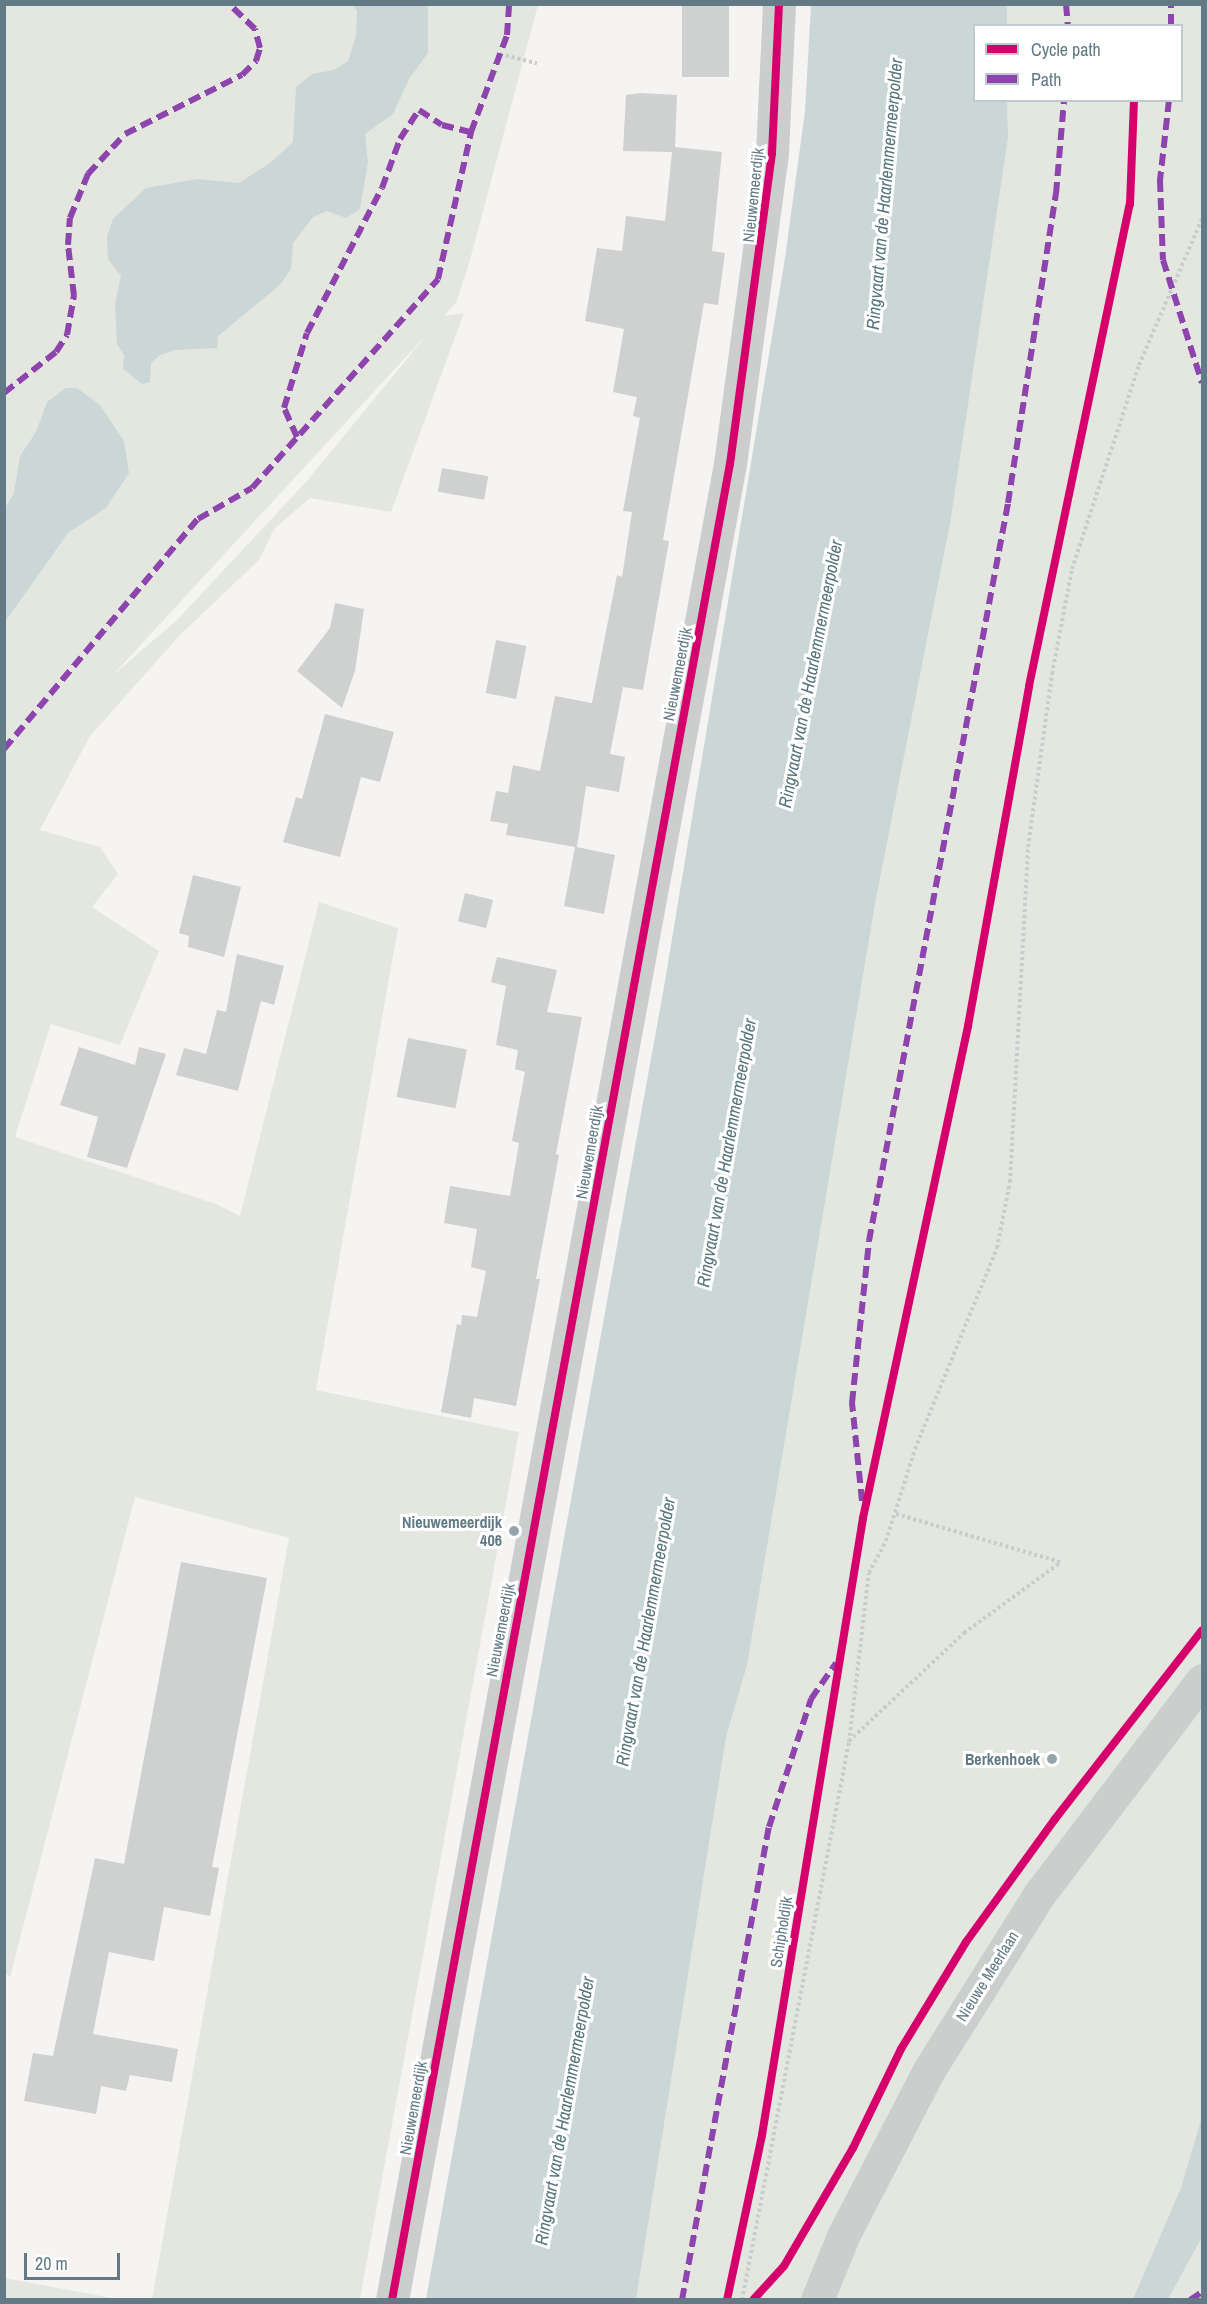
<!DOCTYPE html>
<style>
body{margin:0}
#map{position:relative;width:1207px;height:2304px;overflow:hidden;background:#f5f4f2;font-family:"Archivo Narrow",sans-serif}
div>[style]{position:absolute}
.green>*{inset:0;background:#e4e7e0}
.water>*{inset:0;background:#cbd6d7}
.building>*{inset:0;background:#cfd0d0;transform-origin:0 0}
.path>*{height:4px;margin-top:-2px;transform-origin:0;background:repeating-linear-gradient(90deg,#cacbcc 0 3px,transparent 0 6px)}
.minor>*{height:33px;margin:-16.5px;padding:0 16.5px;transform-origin:16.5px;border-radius:16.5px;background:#cccdcd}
.quiet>*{height:6px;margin-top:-3px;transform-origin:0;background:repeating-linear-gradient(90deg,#8e44ad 0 12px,transparent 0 18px)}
.cycleway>*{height:8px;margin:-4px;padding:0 4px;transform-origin:4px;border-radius:4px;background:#d6006c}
.dots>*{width:16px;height:16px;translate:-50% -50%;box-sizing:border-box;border:3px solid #fff;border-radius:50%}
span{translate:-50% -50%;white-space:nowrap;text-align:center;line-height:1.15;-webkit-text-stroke:6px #fff;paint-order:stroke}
.street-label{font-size:16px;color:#627a85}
.poi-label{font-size:16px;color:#627a85;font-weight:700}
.right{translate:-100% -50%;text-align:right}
.water-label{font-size:18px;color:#58767b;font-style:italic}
.frame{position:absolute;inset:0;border:6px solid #627a85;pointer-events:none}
.legend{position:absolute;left:973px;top:24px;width:210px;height:78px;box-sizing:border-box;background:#fff;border:2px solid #c0cace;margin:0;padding:8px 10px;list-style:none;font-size:18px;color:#627a85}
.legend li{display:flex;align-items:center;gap:12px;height:30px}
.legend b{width:30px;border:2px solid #c0cace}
.scale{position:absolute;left:24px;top:2253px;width:96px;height:27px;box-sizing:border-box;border:3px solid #627a85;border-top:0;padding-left:8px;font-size:18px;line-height:21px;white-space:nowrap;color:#627a85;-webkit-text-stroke:4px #fff;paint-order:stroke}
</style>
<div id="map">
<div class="green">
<i style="clip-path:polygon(evenodd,4px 5px,538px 5px,470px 260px,456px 303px,444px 316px,464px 313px,391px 512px,310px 498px,274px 529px,259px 560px,180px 635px,90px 736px,40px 830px,100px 847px,118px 874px,92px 907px,159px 951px,120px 1045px,51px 1024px,15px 1137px,216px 1204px,240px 1216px,319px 902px,398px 928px,316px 1390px,519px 1432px,360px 2299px,152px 2299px,289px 1538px,135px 1497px,10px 1977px,5px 1973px,4px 5px,429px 332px,306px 482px,177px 620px,113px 675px,429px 332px)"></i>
<i style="clip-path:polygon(evenodd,953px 5px,1202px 5px,1202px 2299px,581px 2300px,953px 5px,974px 26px,1182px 26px,1182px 100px,974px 100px,974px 26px)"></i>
<i style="clip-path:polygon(4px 2278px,5px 2278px,117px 2299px,5px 2299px)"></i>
</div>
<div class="water">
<i style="clip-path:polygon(353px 5px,427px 5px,428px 9px,428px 53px,409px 79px,393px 114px,365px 134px,368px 162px,360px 209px,346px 218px,327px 211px,313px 217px,293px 243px,291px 269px,280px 285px,218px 336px,217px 348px,175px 350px,160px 355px,151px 363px,150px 382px,142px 384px,123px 369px,124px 355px,117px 344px,115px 304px,121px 276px,108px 259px,107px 236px,113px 219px,146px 188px,197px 179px,239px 183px,270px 163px,293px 142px,296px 87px,312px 74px,334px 70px,348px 61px,356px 36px,357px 11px)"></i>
<i style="clip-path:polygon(811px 5px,1007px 5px,1007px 25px,974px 26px,974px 100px,1007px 101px,1008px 138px,951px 518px,876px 898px,747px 1665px,726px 1737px,636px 2299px,426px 2299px,664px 987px,785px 258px,805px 111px)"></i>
<i style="clip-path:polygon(66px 388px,77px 388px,100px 405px,124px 441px,129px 473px,106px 508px,68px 533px,5px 622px,5px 508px,14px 493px,20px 456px,36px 432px,47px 402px)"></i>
<i style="clip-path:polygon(1202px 2117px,1202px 2237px,1168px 2299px,1133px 2299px,1181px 2188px)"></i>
</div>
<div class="building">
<i style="left:682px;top:4px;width:47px;height:73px"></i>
<i style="clip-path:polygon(640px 93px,677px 95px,675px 147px,722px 152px,712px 251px,725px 253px,718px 305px,704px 303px,663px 540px,669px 541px,643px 690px,623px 687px,610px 754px,625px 757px,619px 792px,586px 786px,577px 847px,615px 855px,604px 914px,564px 906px,575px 847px,506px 835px,508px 824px,490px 821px,496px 791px,508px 793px,513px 765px,540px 771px,555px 696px,592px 703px,617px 575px,622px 577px,632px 512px,623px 511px,640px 418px,633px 416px,637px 397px,613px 392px,624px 329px,585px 321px,597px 248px,622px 251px,626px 216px,665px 221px,672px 152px,623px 151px,626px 95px)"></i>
<i style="left:442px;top:468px;width:47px;height:24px;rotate:10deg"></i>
<i style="clip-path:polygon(335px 603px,364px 609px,355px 671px,342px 708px,297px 671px,330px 628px)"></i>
<i style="left:496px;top:640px;width:31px;height:54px;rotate:11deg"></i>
<i style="clip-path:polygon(325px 714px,394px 732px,380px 782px,361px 777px,340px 857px,283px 842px,296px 797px,302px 799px)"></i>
<i style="clip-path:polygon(193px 875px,241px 887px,224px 957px,188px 947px,189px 936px,179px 933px)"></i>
<i style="left:465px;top:893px;width:29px;height:29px;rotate:14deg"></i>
<i style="clip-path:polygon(237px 954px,284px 966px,274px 1005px,261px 1001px,238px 1091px,176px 1075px,184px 1048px,206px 1054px,217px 1010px,226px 1012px)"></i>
<i style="clip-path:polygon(497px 957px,557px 970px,547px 1012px,582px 1017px,556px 1154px,559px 1155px,536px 1279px,540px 1279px,516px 1406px,474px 1398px,471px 1418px,441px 1412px,457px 1324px,461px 1325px,462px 1315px,477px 1317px,486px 1271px,471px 1267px,477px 1229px,444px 1223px,450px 1186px,510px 1196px,519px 1143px,512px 1141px,525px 1072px,515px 1069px,518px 1050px,496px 1045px,506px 986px,491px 982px)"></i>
<i style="left:408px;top:1038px;width:60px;height:60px;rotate:11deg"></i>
<i style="clip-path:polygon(79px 1047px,135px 1065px,139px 1047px,166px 1054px,127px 1168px,87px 1157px,98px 1117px,60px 1105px)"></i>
<i style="clip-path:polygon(181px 1562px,267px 1578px,212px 1867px,219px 1868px,210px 1916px,164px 1907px,154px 1961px,109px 1952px,93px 2034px,178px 2049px,172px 2082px,130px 2075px,126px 2091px,101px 2086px,96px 2114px,24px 2101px,33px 2053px,53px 2056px,95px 1858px,124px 1864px)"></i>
</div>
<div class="path">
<i style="left:500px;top:54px;width:38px;rotate:14deg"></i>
<i style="left:896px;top:1514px;width:171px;rotate:16.3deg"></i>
<i style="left:849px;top:1741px;width:158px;rotate:-43.2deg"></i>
<i style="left:964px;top:1633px;width:120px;rotate:-36.2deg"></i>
<i style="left:742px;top:2300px;width:568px;rotate:-79.14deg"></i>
<i style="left:849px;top:1742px;width:170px;rotate:-83.3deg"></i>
<i style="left:869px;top:1573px;width:36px;rotate:-62deg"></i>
<i style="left:886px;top:1541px;width:96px;rotate:-72.5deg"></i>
<i style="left:915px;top:1449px;width:217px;rotate:-67.8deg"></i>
<i style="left:997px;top:1248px;width:67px;rotate:-78.9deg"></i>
<i style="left:1010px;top:1182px;width:335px;rotate:-86.9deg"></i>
<i style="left:1028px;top:847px;width:175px;rotate:-82.1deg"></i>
<i style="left:1052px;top:674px;width:107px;rotate:-79.2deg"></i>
<i style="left:1072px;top:569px;width:215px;rotate:-71.8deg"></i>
<i style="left:1139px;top:365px;width:159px;rotate:-66.7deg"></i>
</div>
<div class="minor">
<i style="left:392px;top:2300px;width:1867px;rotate:-79.57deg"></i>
<i style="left:730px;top:464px;width:314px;rotate:-82.3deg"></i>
<i style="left:772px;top:153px;width:149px;rotate:-87.3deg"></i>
<i style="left:817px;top:2300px;width:71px;rotate:-67.8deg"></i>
<i style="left:844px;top:2234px;width:185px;rotate:-62.6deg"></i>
<i style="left:929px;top:2070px;width:205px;rotate:-57.9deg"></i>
<i style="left:1038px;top:1896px;width:271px;rotate:-52.8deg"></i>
</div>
<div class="quiet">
<i style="left:1066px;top:4px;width:22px;rotate:85deg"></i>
<i style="left:1171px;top:26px;width:22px;rotate:-90deg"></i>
<i style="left:1169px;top:100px;width:81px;rotate:96.4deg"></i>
<i style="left:1160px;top:180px;width:80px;rotate:87.9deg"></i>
<i style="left:1163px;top:260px;width:129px;rotate:72.4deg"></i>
<i style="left:4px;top:393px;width:66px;rotate:-38.3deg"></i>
<i style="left:56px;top:352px;width:20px;rotate:-57deg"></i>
<i style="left:67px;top:335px;width:40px;rotate:-80deg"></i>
<i style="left:74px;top:296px;width:51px;rotate:-96.7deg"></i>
<i style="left:68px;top:245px;width:27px;rotate:-86deg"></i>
<i style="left:70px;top:218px;width:48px;rotate:-67.8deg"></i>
<i style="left:88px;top:174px;width:54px;rotate:-47.2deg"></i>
<i style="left:125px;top:134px;width:131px;rotate:-26.8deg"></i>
<i style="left:242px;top:75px;width:20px;rotate:-45deg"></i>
<i style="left:256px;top:61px;width:14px;rotate:-73deg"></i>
<i style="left:260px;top:48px;width:20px;rotate:-105deg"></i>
<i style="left:255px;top:29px;width:36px;rotate:-136deg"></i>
<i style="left:297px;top:437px;width:32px;rotate:-114deg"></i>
<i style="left:284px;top:408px;width:78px;rotate:-73deg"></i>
<i style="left:307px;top:333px;width:163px;rotate:-62.7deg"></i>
<i style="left:382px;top:188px;width:52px;rotate:-69.8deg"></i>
<i style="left:400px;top:139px;width:35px;rotate:-57deg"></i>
<i style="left:419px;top:110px;width:27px;rotate:33deg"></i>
<i style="left:442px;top:125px;width:30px;rotate:14deg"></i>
<i style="left:4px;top:749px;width:301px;rotate:-49.9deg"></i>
<i style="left:198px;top:519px;width:62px;rotate:-29.9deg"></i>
<i style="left:252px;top:488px;width:280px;rotate:-48.3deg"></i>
<i style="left:438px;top:279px;width:151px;rotate:-77.3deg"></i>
<i style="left:471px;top:132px;width:103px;rotate:-69.6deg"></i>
<i style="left:507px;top:35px;width:31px;rotate:-86deg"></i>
<i style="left:862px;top:1501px;width:99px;rotate:-95.8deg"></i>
<i style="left:852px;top:1403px;width:163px;rotate:-84deg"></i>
<i style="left:869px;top:1241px;width:751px;rotate:-79.33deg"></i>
<i style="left:1008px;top:503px;width:313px;rotate:-81.2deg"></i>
<i style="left:1056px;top:194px;width:94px;rotate:-85.1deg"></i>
<i style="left:682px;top:2300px;width:481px;rotate:-79.6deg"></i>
<i style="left:769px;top:1827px;width:135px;rotate:-71.8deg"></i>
<i style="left:811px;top:1699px;width:44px;rotate:-55.2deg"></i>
<i style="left:1190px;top:2300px;width:14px;rotate:-34deg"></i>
</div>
<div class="cycleway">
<i style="left:392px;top:2300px;width:1867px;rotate:-79.57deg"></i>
<i style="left:730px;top:464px;width:314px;rotate:-82.3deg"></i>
<i style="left:772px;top:153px;width:149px;rotate:-87.3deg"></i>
<i style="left:727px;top:2300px;width:169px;rotate:-78deg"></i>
<i style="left:762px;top:2135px;width:625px;rotate:-80.7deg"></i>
<i style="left:863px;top:1518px;width:503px;rotate:-77.95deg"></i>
<i style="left:968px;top:1026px;width:345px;rotate:-79.8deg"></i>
<i style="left:1029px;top:686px;width:492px;rotate:-78.2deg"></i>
<i style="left:1130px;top:204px;width:104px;rotate:-87.8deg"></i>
<i style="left:753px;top:2300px;width:46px;rotate:-47.6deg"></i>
<i style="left:784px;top:2266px;width:137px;rotate:-59.7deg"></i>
<i style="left:853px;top:2148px;width:110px;rotate:-64.1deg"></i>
<i style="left:901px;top:2049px;width:125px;rotate:-58.7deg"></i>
<i style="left:966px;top:1942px;width:152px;rotate:-54.1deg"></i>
<i style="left:1055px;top:1819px;width:239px;rotate:-52.1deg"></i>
</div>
<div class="dots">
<i style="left:514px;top:1531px;background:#95a5ab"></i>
<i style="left:1052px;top:1759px;background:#95a5ab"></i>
</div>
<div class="street-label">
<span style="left:753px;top:195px;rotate:-84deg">Nieuwemeerdijk</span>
<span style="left:677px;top:674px;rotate:-79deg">Nieuwemeerdijk</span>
<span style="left:589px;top:1152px;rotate:-80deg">Nieuwemeerdijk</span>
<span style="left:500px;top:1630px;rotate:-79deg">Nieuwemeerdijk</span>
<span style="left:781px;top:1932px;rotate:-81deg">Schipholdijk</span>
<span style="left:987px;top:1976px;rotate:-58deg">Nieuwe Meerlaan</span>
<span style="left:413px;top:2108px;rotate:-80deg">Nieuwemeerdijk</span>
</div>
<div class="poi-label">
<span class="right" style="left:502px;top:1531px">Nieuwemeerdijk<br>406</span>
<span class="right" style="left:1040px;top:1759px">Berkenhoek</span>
</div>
<div class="water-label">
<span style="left:885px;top:194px;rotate:-85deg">Ringvaart van de Haarlemmermeerpolder</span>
<span style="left:811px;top:674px;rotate:-79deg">Ringvaart van de Haarlemmermeerpolder</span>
<span style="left:727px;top:1153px;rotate:-80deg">Ringvaart van de Haarlemmermeerpolder</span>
<span style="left:646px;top:1632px;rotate:-80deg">Ringvaart van de Haarlemmermeerpolder</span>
<span style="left:565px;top:2111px;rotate:-80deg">Ringvaart van de Haarlemmermeerpolder</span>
</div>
<div class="frame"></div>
<ul class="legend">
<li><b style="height:8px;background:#d6006c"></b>Cycle path</li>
<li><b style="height:8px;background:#8e44ad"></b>Path</li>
</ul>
<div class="scale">20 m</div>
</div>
